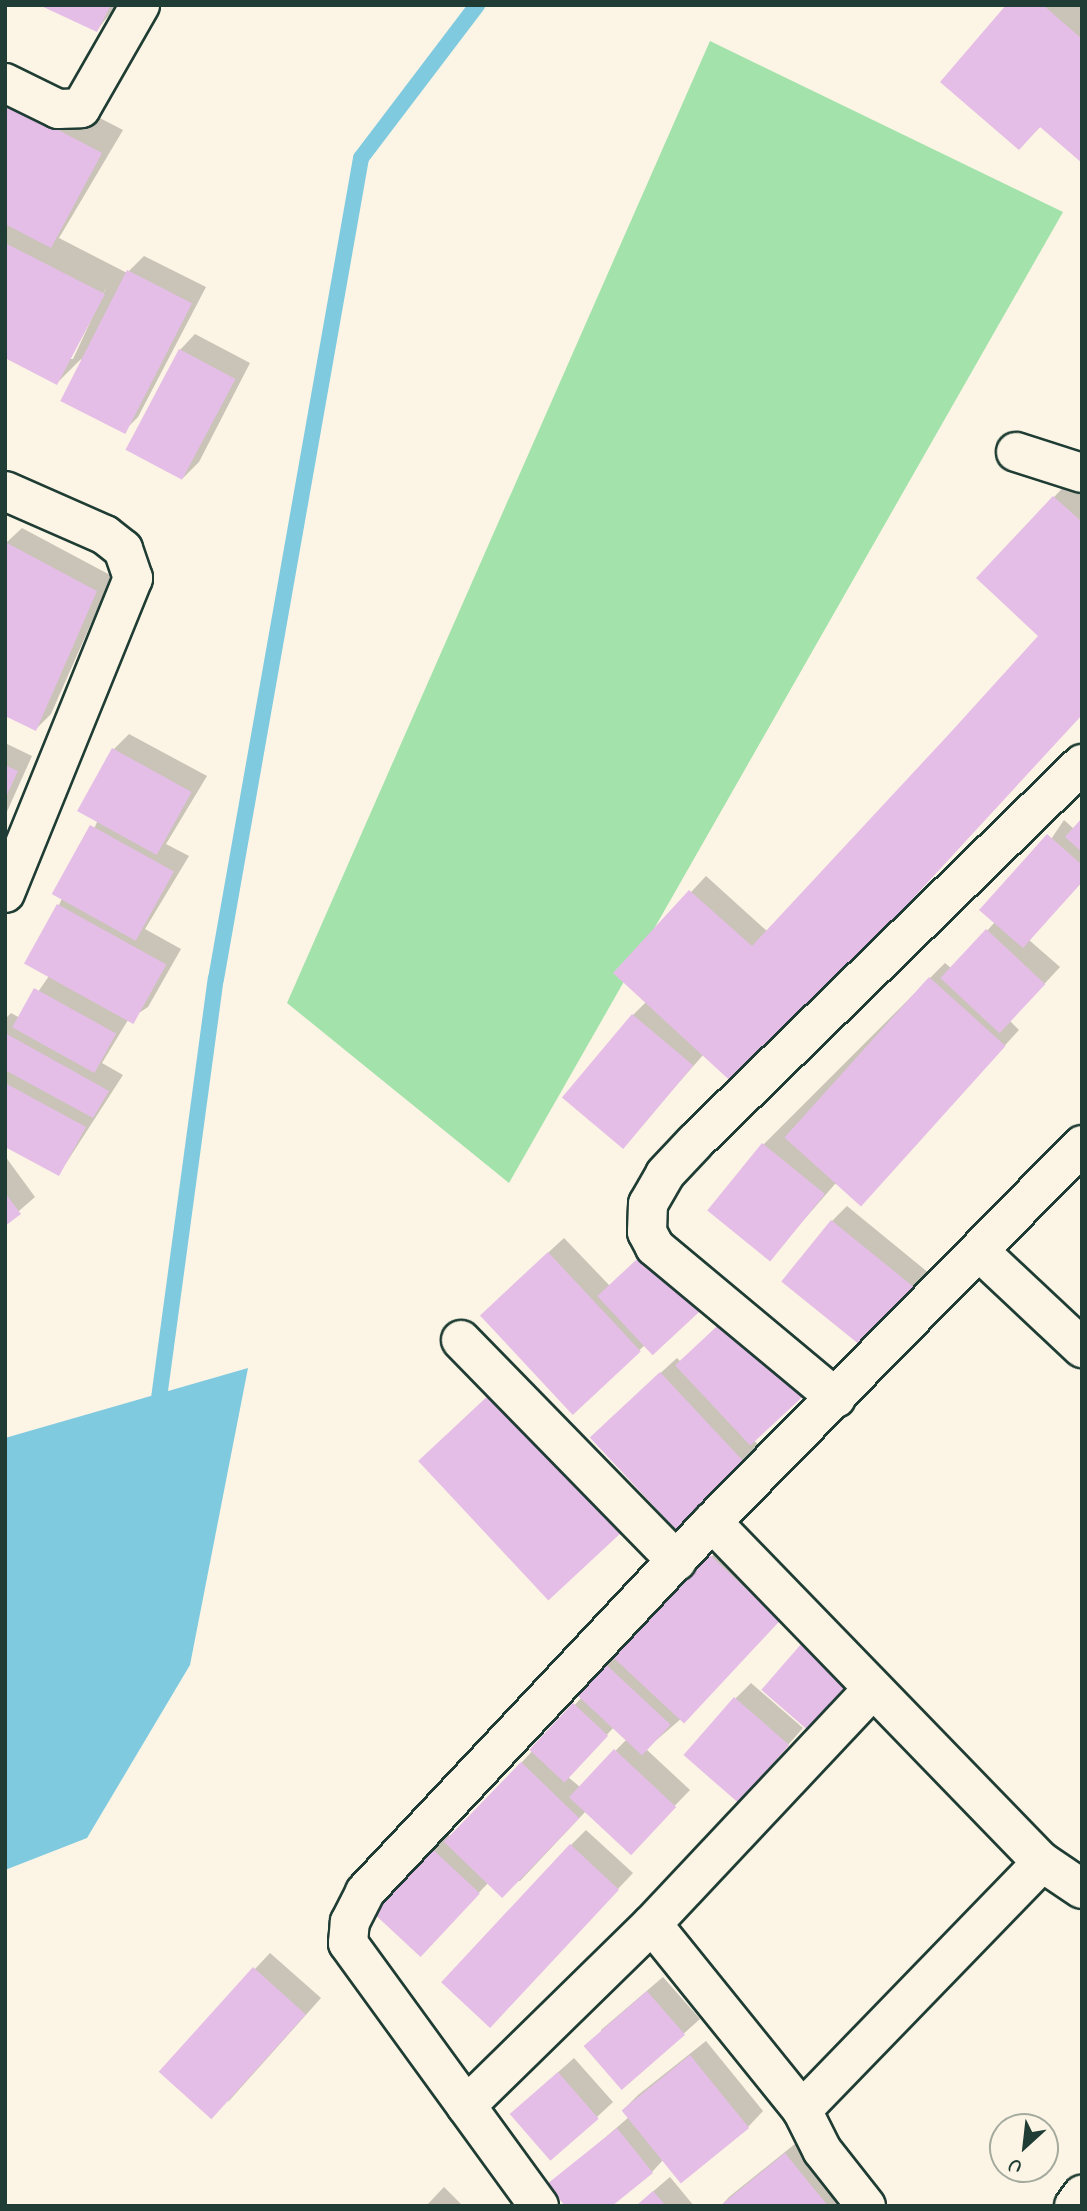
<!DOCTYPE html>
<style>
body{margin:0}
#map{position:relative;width:1087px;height:2211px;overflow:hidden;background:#fcf5e5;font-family:Mynerve,sans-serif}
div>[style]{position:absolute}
.green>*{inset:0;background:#a3e2aa}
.water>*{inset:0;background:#80cae0}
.shadow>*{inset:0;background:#0003}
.stream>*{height:16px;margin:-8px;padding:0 8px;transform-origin:8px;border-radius:8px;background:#80cae0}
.building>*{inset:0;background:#e5bee7;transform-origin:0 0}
.roads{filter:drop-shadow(2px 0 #1f3d34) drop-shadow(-2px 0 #1f3d34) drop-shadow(0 2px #1f3d34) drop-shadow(0 -2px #1f3d34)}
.street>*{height:38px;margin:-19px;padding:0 19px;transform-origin:19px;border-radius:19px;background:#fcf5e5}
span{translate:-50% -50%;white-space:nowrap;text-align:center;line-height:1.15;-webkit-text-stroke:7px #fcf5e5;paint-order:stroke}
.frame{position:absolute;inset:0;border:7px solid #1f3d34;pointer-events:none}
.north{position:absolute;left:989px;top:2113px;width:70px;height:70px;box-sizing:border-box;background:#fcf5e5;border:2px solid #a4ab9e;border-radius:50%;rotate:207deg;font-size:19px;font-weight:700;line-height:28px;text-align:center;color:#1f3d34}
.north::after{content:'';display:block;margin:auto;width:24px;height:32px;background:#1f3d34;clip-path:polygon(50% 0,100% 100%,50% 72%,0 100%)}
</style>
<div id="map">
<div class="green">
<i style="clip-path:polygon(710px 41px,1063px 212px,509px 1183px,287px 1003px)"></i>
</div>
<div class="water">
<i style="clip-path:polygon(248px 1368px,190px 1665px,87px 1838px,5px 1870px,5px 1438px)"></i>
</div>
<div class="shadow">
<i style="clip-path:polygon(47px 5px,117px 5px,97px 30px)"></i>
<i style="clip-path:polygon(1008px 5px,1082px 5px,1082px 160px,1041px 126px,1019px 148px)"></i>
<i style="clip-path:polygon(evenodd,5px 69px,123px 130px,59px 238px,127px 273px,144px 256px,206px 287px,138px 417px,123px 432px,81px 359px,57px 383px,5px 356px,5px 69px,107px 286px,73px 359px,69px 359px,107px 286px)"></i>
<i style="clip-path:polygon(195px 334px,250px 363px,199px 462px,183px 478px,180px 350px)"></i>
<i style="clip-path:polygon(1069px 481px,1082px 493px,1082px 714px,704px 1054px,622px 1147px,633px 1015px,647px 1001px,616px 973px,706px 876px,768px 932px,1041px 636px,979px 578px)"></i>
<i style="clip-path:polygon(22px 528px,112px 576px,51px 714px,36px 729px,6px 543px)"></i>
<i style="clip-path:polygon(129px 734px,207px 776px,166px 844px,189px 856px,145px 929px,181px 949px,148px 1007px,128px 1020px,102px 1063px,123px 1075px,59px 1174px,5px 1145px,5px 1019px,11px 1013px,20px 1018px,49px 976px,59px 905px,98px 820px,114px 749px)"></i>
<i style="clip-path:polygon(5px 743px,32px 756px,5px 816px)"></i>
<i style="clip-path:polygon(1064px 820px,1074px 829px,1082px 821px,1082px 882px,1029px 940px,1060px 967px,1010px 1021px,1019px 1030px,873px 1190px,835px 1184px,769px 1260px,710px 1210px,764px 1144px,945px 963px,952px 969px,995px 922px)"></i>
<i style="clip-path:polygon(5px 1156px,35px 1197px,5px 1223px)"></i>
<i style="clip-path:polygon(847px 1206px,930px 1274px,866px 1349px,832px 1221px)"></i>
<i style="clip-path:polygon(564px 1238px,610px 1286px,645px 1345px,573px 1412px,498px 1299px)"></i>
<i style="clip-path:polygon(677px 1358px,762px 1449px,747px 1464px,608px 1421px)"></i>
<i style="clip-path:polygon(evenodd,733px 1534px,800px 1597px,704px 1699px,646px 1749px,690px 1790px,630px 1852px,586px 1811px,520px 1881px,489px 1882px,435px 1939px,372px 1909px,445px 1831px,452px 1838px,582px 1697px,616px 1644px,623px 1650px,733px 1534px,614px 1727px,627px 1739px,580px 1787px,568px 1777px,614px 1727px)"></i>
<i style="clip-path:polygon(751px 1683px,803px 1728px,739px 1800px,736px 1698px)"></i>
<i style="clip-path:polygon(586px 1830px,633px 1873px,505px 2009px,571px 1845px)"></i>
<i style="clip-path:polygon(270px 1953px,321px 1998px,228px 2102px,255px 1969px)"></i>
<i style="clip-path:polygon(663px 1977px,700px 2019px,623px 2088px,601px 2030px)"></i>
<i style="clip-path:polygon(706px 2041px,763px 2111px,748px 2127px,663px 2160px,652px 2172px,550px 2185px,629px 2117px,623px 2110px,638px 2095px)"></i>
<i style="clip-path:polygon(574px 2058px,613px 2102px,597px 2117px,527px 2100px)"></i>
<i style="clip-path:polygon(801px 2139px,850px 2206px,721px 2206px,729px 2197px)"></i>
<i style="clip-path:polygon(670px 2177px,694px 2206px,636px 2206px)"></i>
<i style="clip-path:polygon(444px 2187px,463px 2206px,426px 2206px)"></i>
</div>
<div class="stream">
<i style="left:157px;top:1413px;width:438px;rotate:-82.3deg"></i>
<i style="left:216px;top:979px;width:834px;rotate:-79.98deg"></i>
<i style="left:361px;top:158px;width:192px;rotate:-52.8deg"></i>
</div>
<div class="building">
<i style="clip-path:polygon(39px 5px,111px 5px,97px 32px)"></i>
<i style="clip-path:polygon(1006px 5px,1043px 5px,1082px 39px,1082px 163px,1040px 127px,1019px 150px,940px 82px)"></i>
<i style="clip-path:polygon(5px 102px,102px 153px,51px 248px,5px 224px)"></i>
<i style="clip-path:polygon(5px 243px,105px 294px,57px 385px,5px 358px)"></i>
<i style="left:127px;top:270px;width:73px;height:147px;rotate:27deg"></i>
<i style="left:179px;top:349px;width:64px;height:114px;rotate:28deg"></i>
<i style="clip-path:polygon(1053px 496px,1082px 522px,1082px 715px,738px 1088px,613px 973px,689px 890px,752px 946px,950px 733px,1038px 636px,976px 578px)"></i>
<i style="clip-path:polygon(5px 542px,97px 591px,36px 731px,5px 716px)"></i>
<i style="left:112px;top:748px;width:91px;height:72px;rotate:29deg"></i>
<i style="clip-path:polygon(5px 765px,18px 771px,5px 799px)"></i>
<i style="clip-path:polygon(1082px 818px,1082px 852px,1065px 837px)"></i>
<i style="left:90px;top:825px;width:96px;height:79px;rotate:29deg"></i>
<i style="clip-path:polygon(1047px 834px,1082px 865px,1082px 882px,1023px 948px,979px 910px)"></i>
<i style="left:57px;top:904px;width:125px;height:68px;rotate:29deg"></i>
<i style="left:986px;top:929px;width:81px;height:67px;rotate:43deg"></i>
<i style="left:929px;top:977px;width:103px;height:216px;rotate:42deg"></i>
<i style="left:34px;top:988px;width:94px;height:45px;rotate:29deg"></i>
<i style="left:632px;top:1014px;width:80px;height:109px;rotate:40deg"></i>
<i style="clip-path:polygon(5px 1033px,109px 1091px,93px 1118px,5px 1070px)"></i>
<i style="clip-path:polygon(5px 1083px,86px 1127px,59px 1176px,5px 1147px)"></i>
<i style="left:762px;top:1143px;width:81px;height:87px;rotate:39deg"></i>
<i style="clip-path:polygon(5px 1193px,21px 1214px,5px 1226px)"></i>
<i style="left:831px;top:1220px;width:110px;height:79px;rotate:39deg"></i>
<i style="left:650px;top:1247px;width:81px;height:72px;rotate:47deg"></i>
<i style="left:548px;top:1252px;width:136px;height:93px;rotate:47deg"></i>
<i style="left:730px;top:1314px;width:110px;height:75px;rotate:47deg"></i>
<i style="left:660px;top:1372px;width:129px;height:96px;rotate:47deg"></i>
<i style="left:492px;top:1392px;width:191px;height:101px;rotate:47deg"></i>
<i style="left:710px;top:1555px;width:96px;height:141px;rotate:43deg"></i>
<i style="left:802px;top:1643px;width:61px;height:62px;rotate:41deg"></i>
<i style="left:599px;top:1658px;width:98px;height:42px;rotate:43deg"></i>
<i style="left:734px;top:1697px;width:73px;height:77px;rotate:41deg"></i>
<i style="left:573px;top:1703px;width:48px;height:64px;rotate:43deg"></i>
<i style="left:614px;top:1749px;width:85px;height:66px;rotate:43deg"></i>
<i style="left:521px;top:1762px;width:81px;height:111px;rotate:44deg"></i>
<i style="left:570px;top:1844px;width:67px;height:189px;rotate:43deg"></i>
<i style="left:428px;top:1845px;width:71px;height:87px;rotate:43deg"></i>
<i style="left:253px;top:1967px;width:71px;height:141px;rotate:42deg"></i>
<i style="left:647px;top:1991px;width:58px;height:84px;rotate:49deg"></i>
<i style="left:690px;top:2055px;width:94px;height:88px;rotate:51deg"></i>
<i style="left:558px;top:2072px;width:62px;height:64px;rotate:49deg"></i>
<i style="clip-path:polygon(617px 2128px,653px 2173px,612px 2206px,565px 2206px,547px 2184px)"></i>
<i style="clip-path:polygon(785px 2153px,828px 2206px,720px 2206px)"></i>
<i style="clip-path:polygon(653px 2191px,666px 2206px,636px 2206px)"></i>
</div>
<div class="roads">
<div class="street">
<i style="left:5px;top:83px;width:59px;rotate:26.1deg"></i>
<i style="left:58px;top:109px;width:23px;rotate:-2deg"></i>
<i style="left:81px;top:108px;width:119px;rotate:-60.2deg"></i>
<i style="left:1016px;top:452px;width:69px;rotate:17.7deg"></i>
<i style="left:5px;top:491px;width:109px;rotate:23.7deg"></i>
<i style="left:105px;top:535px;width:23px;rotate:38deg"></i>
<i style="left:123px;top:549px;width:31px;rotate:71deg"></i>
<i style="left:133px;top:578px;width:340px;rotate:112.1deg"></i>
<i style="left:981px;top:1253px;width:139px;rotate:43.2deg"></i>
<i style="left:461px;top:1340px;width:309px;rotate:45.7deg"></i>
<i style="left:836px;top:1398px;width:236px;rotate:-140.2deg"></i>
<i style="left:655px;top:1247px;width:17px;rotate:-118deg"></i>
<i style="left:647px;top:1232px;width:28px;rotate:-88deg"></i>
<i style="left:648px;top:1204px;width:34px;rotate:-60deg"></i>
<i style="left:665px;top:1174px;width:44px;rotate:-46.8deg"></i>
<i style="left:695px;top:1142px;width:541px;rotate:-44.33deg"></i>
<i style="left:712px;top:1522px;width:474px;rotate:45.9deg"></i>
<i style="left:1042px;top:1862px;width:48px;rotate:34deg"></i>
<i style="left:652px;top:1924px;width:239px;rotate:51.1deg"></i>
<i style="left:466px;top:2106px;width:260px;rotate:-44.4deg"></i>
<i style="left:652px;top:1924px;width:321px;rotate:-46.8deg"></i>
<i style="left:539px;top:2206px;width:325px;rotate:-126deg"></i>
<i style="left:348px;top:1943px;width:21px;rotate:-85deg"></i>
<i style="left:350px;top:1922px;width:34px;rotate:-63deg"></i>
<i style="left:365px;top:1892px;width:507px;rotate:-46.84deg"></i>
<i style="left:712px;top:1522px;width:528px;rotate:-45.54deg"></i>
<i style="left:866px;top:2206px;width:71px;rotate:-128.2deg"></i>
<i style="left:822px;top:2150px;width:45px;rotate:-116.6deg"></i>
<i style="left:802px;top:2110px;width:345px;rotate:-45.9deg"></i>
<i style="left:1074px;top:2206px;width:14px;rotate:-54deg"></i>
</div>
</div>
<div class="frame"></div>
<div class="north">U</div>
</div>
